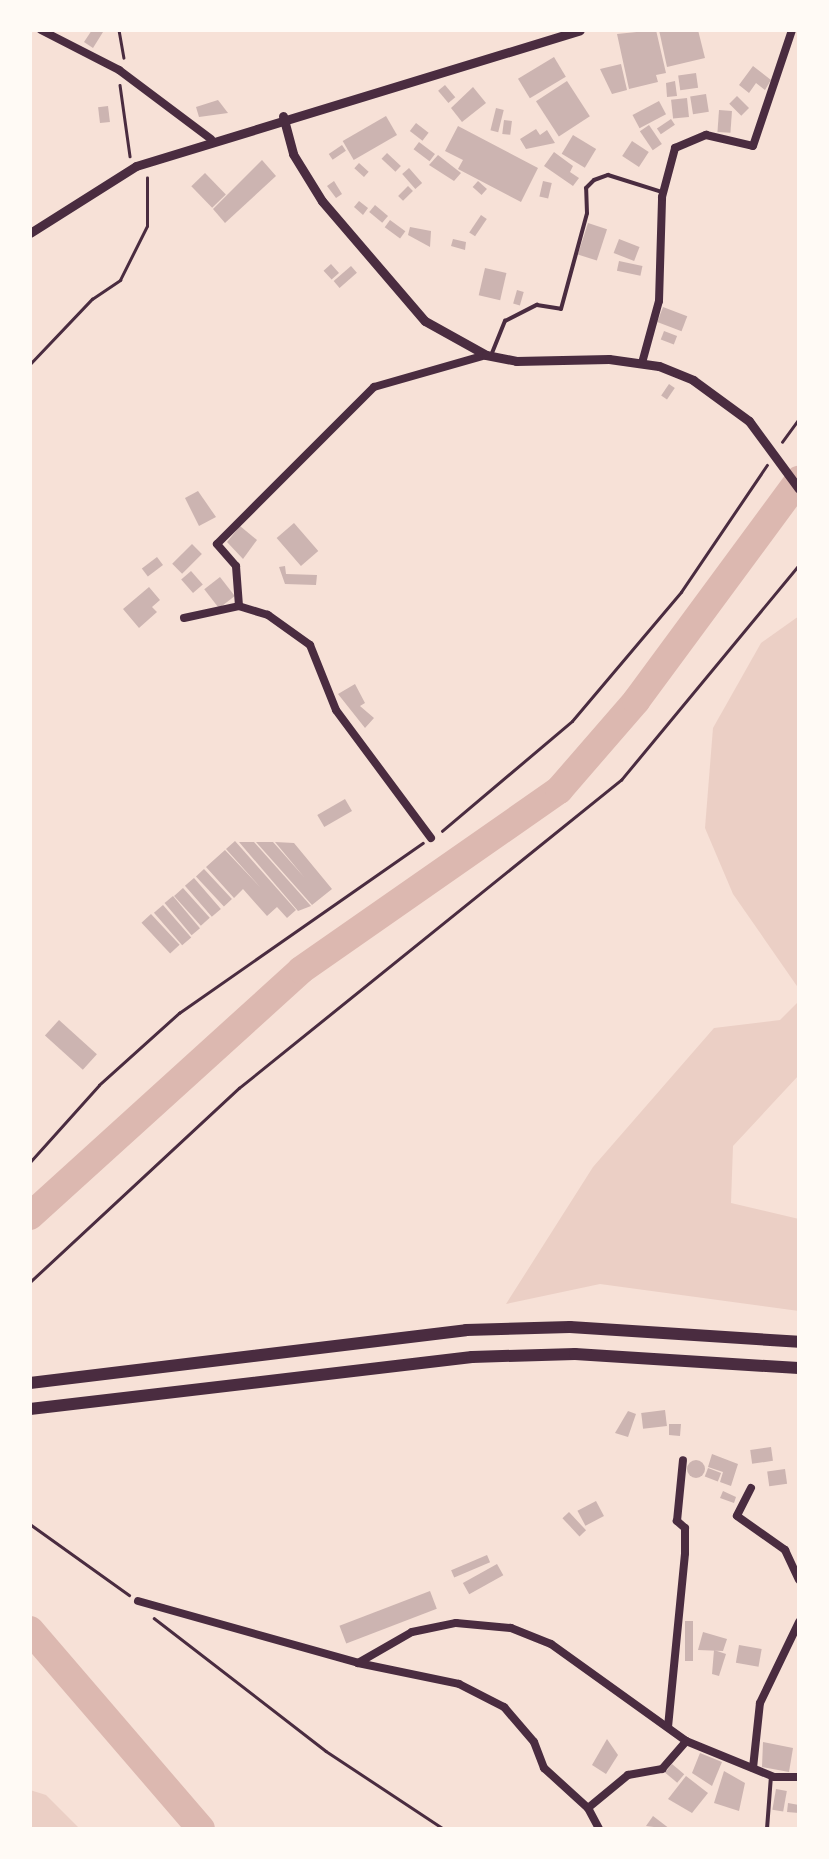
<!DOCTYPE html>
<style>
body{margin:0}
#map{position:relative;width:829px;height:1859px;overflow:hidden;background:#f7e1d7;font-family:"PT Sans",sans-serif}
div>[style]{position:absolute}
.green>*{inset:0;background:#ebcfc5}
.river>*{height:28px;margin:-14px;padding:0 14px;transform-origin:14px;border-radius:14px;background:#dcb8b0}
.building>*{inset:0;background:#ccb4b1;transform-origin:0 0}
.round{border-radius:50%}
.path>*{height:2.5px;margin:-1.25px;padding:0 1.25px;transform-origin:1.25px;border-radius:1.25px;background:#4a2c40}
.service>*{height:4px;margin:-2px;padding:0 2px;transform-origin:2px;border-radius:2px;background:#4a2c40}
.minor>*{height:8px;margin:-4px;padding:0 4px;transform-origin:4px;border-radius:4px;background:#4a2c40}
.tertiary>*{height:9px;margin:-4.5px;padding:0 4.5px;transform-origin:4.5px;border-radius:4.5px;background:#4a2c40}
.trunk>*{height:12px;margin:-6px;padding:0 6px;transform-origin:6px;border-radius:6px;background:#4a2c40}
span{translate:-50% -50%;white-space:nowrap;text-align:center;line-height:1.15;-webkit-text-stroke:8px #fffaf5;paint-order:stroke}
.frame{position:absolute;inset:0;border:32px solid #fffaf5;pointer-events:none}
</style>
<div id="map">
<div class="green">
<i style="clip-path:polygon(799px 616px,799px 989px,733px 894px,705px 828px,713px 728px,761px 643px)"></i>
<i style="clip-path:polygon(799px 1001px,799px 1075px,733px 1146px,731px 1203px,799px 1219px,799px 1311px,600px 1284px,506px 1304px,593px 1167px,714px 1028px,780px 1020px)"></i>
<i style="clip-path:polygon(30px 1790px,46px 1795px,80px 1829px,30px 1829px)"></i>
</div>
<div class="river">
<i style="left:30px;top:1216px;width:366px;rotate:-42.2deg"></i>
<i style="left:301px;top:970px;width:315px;rotate:-34.9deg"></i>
<i style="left:559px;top:790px;width:118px;rotate:-49.1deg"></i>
<i style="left:636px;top:701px;width:275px;rotate:-53.6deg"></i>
<i style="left:30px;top:1630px;width:262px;rotate:49.3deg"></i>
</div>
<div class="building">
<i style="clip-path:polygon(92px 30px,103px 32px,93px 48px,84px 42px)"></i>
<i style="clip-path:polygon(656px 30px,666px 73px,656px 75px,658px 82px,629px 89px,617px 34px)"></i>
<i style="clip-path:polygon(659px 30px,698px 30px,705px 58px,667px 67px)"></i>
<i style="left:554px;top:57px;width:23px;height:42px;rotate:59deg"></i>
<i style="clip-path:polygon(621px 64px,627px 90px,612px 94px,600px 69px)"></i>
<i style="clip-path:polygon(753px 66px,771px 80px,765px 90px,756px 83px,749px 93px,739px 85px)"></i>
<i style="left:696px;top:73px;width:15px;height:18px;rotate:82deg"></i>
<i style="left:567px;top:81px;width:42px;height:37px;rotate:57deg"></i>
<i style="clip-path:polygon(675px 81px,677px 96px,667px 97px,666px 83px)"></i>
<i style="left:445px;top:85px;width:16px;height:9px;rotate:50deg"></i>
<i style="clip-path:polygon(473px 87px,486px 103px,462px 122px,451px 108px)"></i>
<i style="left:706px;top:94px;width:18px;height:16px;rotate:81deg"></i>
<i style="left:737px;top:96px;width:17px;height:11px;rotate:45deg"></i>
<i style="left:687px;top:98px;width:19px;height:16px;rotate:84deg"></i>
<i style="clip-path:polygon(218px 100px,228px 113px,199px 117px,196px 107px)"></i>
<i style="left:659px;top:101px;width:15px;height:30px;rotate:62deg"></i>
<i style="left:108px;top:106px;width:16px;height:10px;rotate:83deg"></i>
<i style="left:496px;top:108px;width:8px;height:23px;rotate:14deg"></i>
<i style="left:719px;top:110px;width:13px;height:22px;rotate:4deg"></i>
<i style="left:386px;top:116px;width:22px;height:50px;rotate:60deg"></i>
<i style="left:671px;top:119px;width:7px;height:17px;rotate:56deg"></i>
<i style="left:504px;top:120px;width:8px;height:14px;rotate:7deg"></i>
<i style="left:416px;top:123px;width:16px;height:10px;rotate:38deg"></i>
<i style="left:649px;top:125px;width:23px;height:11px;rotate:56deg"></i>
<i style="clip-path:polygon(458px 126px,538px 168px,521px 202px,458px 169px,463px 160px,445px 151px)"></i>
<i style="clip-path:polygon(536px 129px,540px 135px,547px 130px,555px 143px,526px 149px,520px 139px)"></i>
<i style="left:573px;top:135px;width:27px;height:22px;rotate:31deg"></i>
<i style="left:632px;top:141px;width:20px;height:18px;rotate:33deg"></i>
<i style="left:419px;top:142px;width:20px;height:9px;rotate:37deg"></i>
<i style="left:342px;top:145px;width:7px;height:16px;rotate:56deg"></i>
<i style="clip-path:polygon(554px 152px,573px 166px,570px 172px,579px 178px,573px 186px,544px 166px)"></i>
<i style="left:387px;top:153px;width:19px;height:8px;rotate:43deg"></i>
<i style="clip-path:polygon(438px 155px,461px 173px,454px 181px,429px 165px)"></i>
<i style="clip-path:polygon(262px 160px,276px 176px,225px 223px,213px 209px)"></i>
<i style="left:359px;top:163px;width:13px;height:7px;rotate:42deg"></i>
<i style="left:409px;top:168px;width:20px;height:9px;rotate:49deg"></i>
<i style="left:205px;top:173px;width:30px;height:19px;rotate:46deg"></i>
<i style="clip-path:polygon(334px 181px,342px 194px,336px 198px,327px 186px)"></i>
<i style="left:478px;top:181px;width:12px;height:8px;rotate:42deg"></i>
<i style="left:543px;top:181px;width:9px;height:16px;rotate:13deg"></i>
<i style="left:408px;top:186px;width:7px;height:14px;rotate:45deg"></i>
<i style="clip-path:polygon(359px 201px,368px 208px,363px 215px,354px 207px)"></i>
<i style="left:375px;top:205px;width:17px;height:9px;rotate:40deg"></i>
<i style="left:481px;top:215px;width:7px;height:21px;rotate:34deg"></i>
<i style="left:390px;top:220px;width:19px;height:9px;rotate:36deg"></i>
<i style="left:588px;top:223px;width:20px;height:33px;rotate:18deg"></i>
<i style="clip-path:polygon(410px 227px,431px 231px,430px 247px,408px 235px)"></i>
<i style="clip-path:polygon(453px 239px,466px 242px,465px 250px,451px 246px)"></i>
<i style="left:619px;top:239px;width:22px;height:15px;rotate:21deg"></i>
<i style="left:619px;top:261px;width:24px;height:10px;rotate:12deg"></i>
<i style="left:331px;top:264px;width:12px;height:10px;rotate:48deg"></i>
<i style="left:351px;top:266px;width:9px;height:23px;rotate:49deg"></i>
<i style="left:485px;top:268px;width:22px;height:28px;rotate:13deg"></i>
<i style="left:517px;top:290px;width:7px;height:14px;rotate:16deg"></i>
<i style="left:663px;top:307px;width:26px;height:16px;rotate:21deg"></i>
<i style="left:664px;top:331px;width:14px;height:9px;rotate:21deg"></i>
<i style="left:669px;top:384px;width:7px;height:14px;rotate:34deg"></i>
<i style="clip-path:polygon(198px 491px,216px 517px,199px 526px,185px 498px)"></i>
<i style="left:294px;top:523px;width:37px;height:23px;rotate:49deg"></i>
<i style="clip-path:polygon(240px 526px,257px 540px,243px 559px,227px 542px)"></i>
<i style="left:192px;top:544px;width:14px;height:28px;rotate:45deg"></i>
<i style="left:157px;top:557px;width:10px;height:19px;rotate:53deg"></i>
<i style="clip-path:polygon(285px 566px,286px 574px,317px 575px,316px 585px,285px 584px,279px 567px)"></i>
<i style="left:191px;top:571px;width:18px;height:13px;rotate:49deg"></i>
<i style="left:220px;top:577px;width:24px;height:20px;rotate:52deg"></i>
<i style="clip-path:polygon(149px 587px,160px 600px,152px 607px,157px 612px,139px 628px,123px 609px)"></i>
<i style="clip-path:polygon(355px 684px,365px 703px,360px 706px,374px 718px,365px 728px,338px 694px)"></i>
<i style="left:345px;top:799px;width:14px;height:32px;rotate:60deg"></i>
<i style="clip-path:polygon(235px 841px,296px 910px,287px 918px,277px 907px,267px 916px,243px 889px,234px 898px,206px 867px,225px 850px,260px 887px,226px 849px)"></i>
<i style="clip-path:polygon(239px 842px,254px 842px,311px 906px,298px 911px)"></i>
<i style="clip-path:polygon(256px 842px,273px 842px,304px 877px,275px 842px,294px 843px,332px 889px,312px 905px)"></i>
<i style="left:204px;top:869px;width:41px;height:11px;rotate:47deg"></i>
<i style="left:194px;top:878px;width:41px;height:12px;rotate:49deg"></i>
<i style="left:183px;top:888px;width:40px;height:12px;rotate:48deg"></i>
<i style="left:173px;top:896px;width:42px;height:11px;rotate:50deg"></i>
<i style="left:163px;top:905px;width:43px;height:12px;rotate:49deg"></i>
<i style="left:151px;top:914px;width:42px;height:13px;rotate:47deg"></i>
<i style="left:59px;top:1020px;width:51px;height:21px;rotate:42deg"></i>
<i style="left:665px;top:1410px;width:16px;height:24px;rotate:83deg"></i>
<i style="clip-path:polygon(628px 1411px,636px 1414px,628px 1437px,615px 1433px)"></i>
<i style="clip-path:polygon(669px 1424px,681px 1424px,680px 1436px,669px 1435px)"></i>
<i style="left:771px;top:1447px;width:14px;height:21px;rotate:82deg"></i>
<i style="clip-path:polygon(712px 1454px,738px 1464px,731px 1486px,720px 1482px,723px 1472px,708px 1467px)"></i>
<i class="round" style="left:687px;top:1460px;width:18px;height:18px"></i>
<i style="left:708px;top:1468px;width:14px;height:9px;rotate:21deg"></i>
<i style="left:785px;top:1469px;width:15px;height:18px;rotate:82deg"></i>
<i style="clip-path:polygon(723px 1491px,736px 1497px,734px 1503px,720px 1498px)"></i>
<i style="left:596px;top:1501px;width:17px;height:21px;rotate:62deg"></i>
<i style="left:569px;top:1512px;width:25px;height:9px;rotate:47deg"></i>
<i style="left:487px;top:1555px;width:8px;height:39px;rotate:67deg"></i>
<i style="left:497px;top:1564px;width:13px;height:39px;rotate:61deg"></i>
<i style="left:430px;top:1591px;width:19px;height:97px;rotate:69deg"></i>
<i style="left:685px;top:1621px;width:8px;height:40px"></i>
<i style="clip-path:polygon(703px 1632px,727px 1639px,723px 1651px,698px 1650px)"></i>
<i style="left:739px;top:1645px;width:23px;height:18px;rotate:10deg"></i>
<i style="clip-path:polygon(714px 1650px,726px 1654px,719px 1676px,712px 1674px)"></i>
<i style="clip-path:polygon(607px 1739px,618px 1755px,606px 1774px,592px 1765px)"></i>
<i style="clip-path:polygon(763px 1742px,793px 1748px,789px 1772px,762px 1767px)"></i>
<i style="clip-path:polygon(700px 1753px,722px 1762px,712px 1786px,692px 1773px)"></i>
<i style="left:672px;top:1764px;width:16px;height:11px;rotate:40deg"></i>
<i style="clip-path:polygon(724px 1771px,745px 1783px,739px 1811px,714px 1803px)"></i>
<i style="clip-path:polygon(686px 1776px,708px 1793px,692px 1813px,668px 1799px)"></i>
<i style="left:776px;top:1789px;width:11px;height:21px;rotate:10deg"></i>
<i style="clip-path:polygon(788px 1803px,799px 1805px,799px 1813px,787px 1812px)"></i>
<i style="clip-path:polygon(653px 1816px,670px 1829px,646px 1826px)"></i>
</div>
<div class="path">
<i style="left:119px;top:30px;width:28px;rotate:80deg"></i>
<i style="left:120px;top:85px;width:72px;rotate:82deg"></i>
<i style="left:30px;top:364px;width:90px;rotate:-46.4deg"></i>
<i style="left:92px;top:299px;width:34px;rotate:-34deg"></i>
<i style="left:120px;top:280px;width:60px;rotate:-63.4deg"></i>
<i style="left:147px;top:226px;width:48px;rotate:-90deg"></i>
<i style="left:782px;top:442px;width:29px;rotate:-54deg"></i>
<i style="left:442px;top:831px;width:170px;rotate:-40.2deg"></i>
<i style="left:572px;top:721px;width:169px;rotate:-49.8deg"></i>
<i style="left:681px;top:592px;width:153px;rotate:-55.9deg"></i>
<i style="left:30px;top:1162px;width:103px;rotate:-48.1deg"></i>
<i style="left:99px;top:1085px;width:108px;rotate:-42deg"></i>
<i style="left:179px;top:1013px;width:297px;rotate:-34.9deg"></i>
<i style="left:30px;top:1282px;width:285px;rotate:-42.9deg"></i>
<i style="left:239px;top:1088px;width:491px;rotate:-38.9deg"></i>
<i style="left:621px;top:780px;width:279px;rotate:-50.4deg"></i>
<i style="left:30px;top:1524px;width:122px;rotate:35.6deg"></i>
<i style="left:154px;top:1618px;width:217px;rotate:37.7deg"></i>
<i style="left:326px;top:1751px;width:141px;rotate:33.5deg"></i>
</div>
<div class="service">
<i style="left:492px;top:353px;width:35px;rotate:-68deg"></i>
<i style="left:505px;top:321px;width:36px;rotate:-27deg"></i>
<i style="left:537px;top:305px;width:24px;rotate:9deg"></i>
<i style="left:561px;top:309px;width:99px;rotate:-74.8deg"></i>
<i style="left:587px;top:213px;width:25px;rotate:-92deg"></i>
<i style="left:586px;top:188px;width:11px;rotate:-45deg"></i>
<i style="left:594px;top:180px;width:15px;rotate:-20deg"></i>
<i style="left:608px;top:175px;width:57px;rotate:17.5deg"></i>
<i style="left:767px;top:1829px;width:53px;rotate:-85.7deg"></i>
</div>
<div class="minor">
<i style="left:41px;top:30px;width:88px;rotate:27.1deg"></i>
<i style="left:119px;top:70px;width:115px;rotate:36.9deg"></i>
<i style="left:642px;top:363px;width:64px;rotate:-74.7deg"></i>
<i style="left:659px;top:301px;width:104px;rotate:-88.3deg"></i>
<i style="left:662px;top:197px;width:51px;rotate:-75.1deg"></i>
<i style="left:675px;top:148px;width:34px;rotate:-23deg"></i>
<i style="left:706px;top:135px;width:48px;rotate:13.2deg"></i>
<i style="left:753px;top:146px;width:122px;rotate:-71.4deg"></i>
<i style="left:184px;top:618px;width:56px;rotate:-12.3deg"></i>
<i style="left:431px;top:838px;width:159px;rotate:-126.6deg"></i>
<i style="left:336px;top:710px;width:70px;rotate:-111.8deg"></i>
<i style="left:310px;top:645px;width:52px;rotate:-144.5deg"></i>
<i style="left:268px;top:615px;width:30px;rotate:-163deg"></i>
<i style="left:239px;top:606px;width:40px;rotate:-94.3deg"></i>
<i style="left:236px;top:566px;width:29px;rotate:-131deg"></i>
<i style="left:217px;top:544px;width:222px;rotate:-45deg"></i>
<i style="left:374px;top:387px;width:116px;rotate:-15.9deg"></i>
<i style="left:751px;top:1488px;width:31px;rotate:117deg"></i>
<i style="left:737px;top:1516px;width:59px;rotate:35.3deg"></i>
<i style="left:785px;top:1550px;width:33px;rotate:65deg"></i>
<i style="left:138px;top:1601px;width:229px;rotate:15.7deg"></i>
<i style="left:358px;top:1663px;width:62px;rotate:-29.9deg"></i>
<i style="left:412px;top:1632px;width:45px;rotate:-11.6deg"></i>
<i style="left:456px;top:1623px;width:55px;rotate:5.2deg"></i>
<i style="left:511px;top:1628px;width:43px;rotate:21.8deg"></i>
<i style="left:551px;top:1644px;width:166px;rotate:35.7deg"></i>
<i style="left:686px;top:1741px;width:95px;rotate:22.2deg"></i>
<i style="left:774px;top:1777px;width:25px"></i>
<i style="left:358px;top:1663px;width:103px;rotate:11.7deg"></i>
<i style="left:459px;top:1684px;width:51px;rotate:27.1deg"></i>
<i style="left:504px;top:1707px;width:46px;rotate:49.4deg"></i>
<i style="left:534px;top:1742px;width:28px;rotate:69deg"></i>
<i style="left:544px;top:1768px;width:59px;rotate:42.3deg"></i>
<i style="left:588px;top:1808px;width:24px;rotate:62deg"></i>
<i style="left:668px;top:1727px;width:175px;rotate:-84.4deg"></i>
<i style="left:685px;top:1553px;width:25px;rotate:-90deg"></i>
<i style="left:685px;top:1528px;width:11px;rotate:-139deg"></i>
<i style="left:677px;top:1521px;width:61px;rotate:-84.4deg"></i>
<i style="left:753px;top:1768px;width:65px;rotate:-83.9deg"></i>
<i style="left:760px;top:1703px;width:90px;rotate:-64.3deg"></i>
<i style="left:588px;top:1808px;width:52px;rotate:-39.5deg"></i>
<i style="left:628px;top:1775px;width:35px;rotate:-10deg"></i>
<i style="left:662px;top:1769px;width:37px;rotate:-49deg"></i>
</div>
<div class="tertiary">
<i style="left:283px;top:116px;width:39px;rotate:75deg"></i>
<i style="left:293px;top:154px;width:55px;rotate:58.3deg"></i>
<i style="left:322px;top:201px;width:158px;rotate:49.4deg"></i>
<i style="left:425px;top:321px;width:70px;rotate:29.1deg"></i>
<i style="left:486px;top:355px;width:31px;rotate:11deg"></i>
<i style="left:516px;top:361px;width:93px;rotate:-1.2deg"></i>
<i style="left:609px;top:359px;width:50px;rotate:8deg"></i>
<i style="left:659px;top:366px;width:37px;rotate:22deg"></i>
<i style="left:693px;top:380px;width:69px;rotate:36.2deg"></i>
<i style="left:749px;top:421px;width:84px;rotate:53.7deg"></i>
<i style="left:30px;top:233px;width:125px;rotate:-32.3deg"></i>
<i style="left:136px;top:166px;width:464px;rotate:-17deg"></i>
</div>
<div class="trunk">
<i style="left:30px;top:1383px;width:439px;rotate:-6.9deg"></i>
<i style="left:466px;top:1330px;width:104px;rotate:-1.7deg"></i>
<i style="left:570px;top:1327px;width:229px;rotate:3.7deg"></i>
<i style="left:30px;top:1409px;width:445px;rotate:-6.7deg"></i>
<i style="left:472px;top:1357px;width:103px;rotate:-1.7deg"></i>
<i style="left:575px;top:1354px;width:224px;rotate:3.6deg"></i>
</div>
<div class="frame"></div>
</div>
